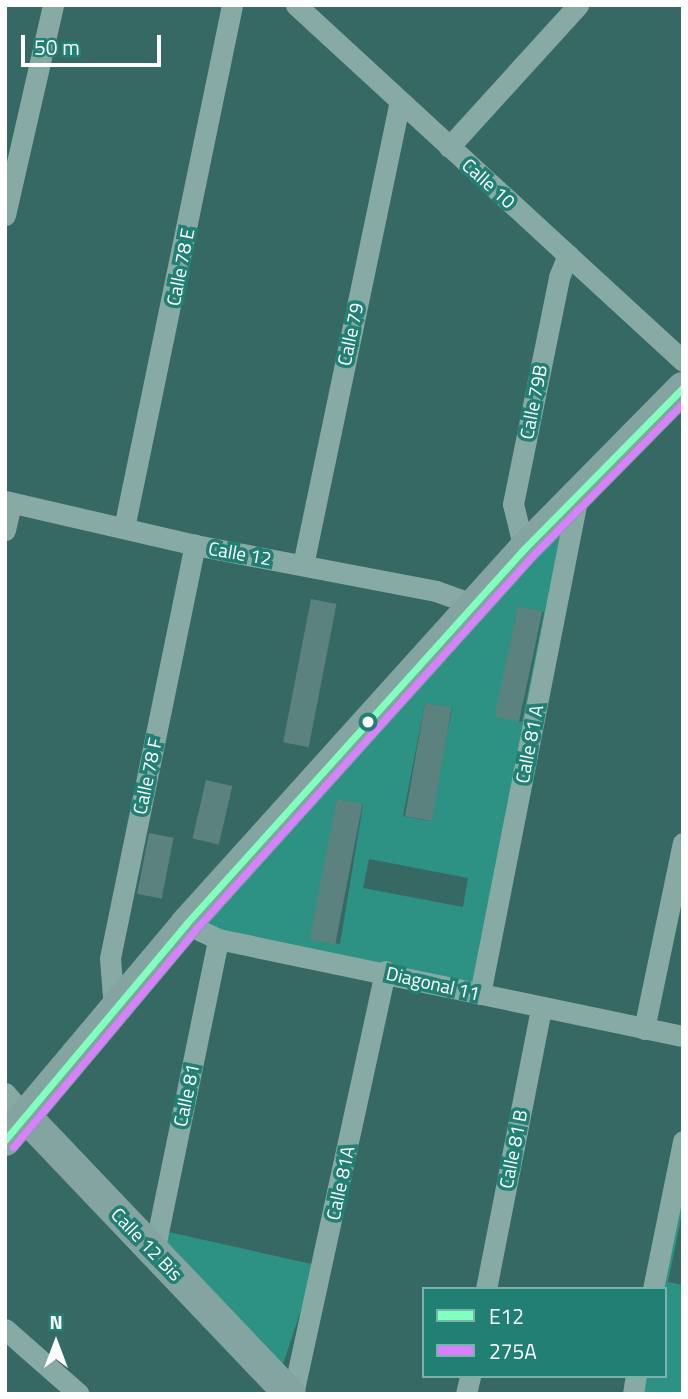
<!DOCTYPE html>
<style>
body{margin:0}
#map{position:relative;width:688px;height:1399px;overflow:hidden;background:#376964;font-family:"Titillium Web",sans-serif}
div>[style]{position:absolute}
.green>*{inset:0;background:#2d9283}
.building>*{inset:0;background:#5b827e;transform-origin:0 0}
.street>*{height:21px;margin:-10.5px;padding:0 10.5px;transform-origin:10.5px;border-radius:10.5px;background:#88aaa5}
.secondary>*{height:32px;margin:-16px;padding:0 16px;transform-origin:16px;border-radius:16px;background:#83a4a0}
.bus-1>*{height:7px;margin:-3.5px;padding:0 3.5px;transform-origin:3.5px;border-radius:3.5px;background:#80ffbe}
.bus-2>*{height:7px;margin:-3.5px;padding:0 3.5px;transform-origin:3.5px;border-radius:3.5px;background:#d880ff}
.dots>*{width:19px;height:19px;translate:-50% -50%;box-sizing:border-box;border:4px solid #217f74;border-radius:50%}
span{translate:-50% -50%;white-space:nowrap;text-align:center;line-height:1.15;-webkit-text-stroke:7px #217f74;paint-order:stroke}
.street-label{font-size:19px;color:#fff}
.frame{position:absolute;inset:0;border:7px solid #fff;pointer-events:none}
.legend{position:absolute;left:422px;top:1287px;width:245px;height:91px;box-sizing:border-box;background:#217f74;border:2px solid #7ab2ac;margin:0;padding:9px 12px;list-style:none;font-size:21px;color:#fff}
.legend li{display:flex;align-items:center;gap:14px;height:35px}
.legend b{width:35px;border:2px solid #7ab2ac}
.north{position:absolute;left:21px;top:1308px;width:70px;height:70px;-webkit-text-stroke:5px #217f74;paint-order:stroke;rotate:0deg;font-size:19px;font-weight:700;line-height:28px;text-align:center;color:#fff}
.north::after{content:'';display:block;margin:auto;width:24px;height:32px;background:#fff;clip-path:polygon(50% 0,100% 100%,50% 72%,0 100%)}
.scale{position:absolute;left:21px;top:35px;width:140px;height:32px;box-sizing:border-box;border:4px solid #fff;border-top:0;padding-left:9px;font-size:21px;line-height:24px;white-space:nowrap;color:#fff;-webkit-text-stroke:5px #217f74;paint-order:stroke}
</style>
<div id="map">
<div class="green">
<i style="clip-path:polygon(evenodd,578px 494px,480px 994px,186px 924px,578px 494px,518px 606px,544px 612px,522px 722px,496px 716px,518px 606px,578px 494px,425px 703px,452px 709px,429px 821px,403px 816px,425px 703px,578px 494px,337px 799px,363px 805px,340px 944px,313px 939px,337px 799px,578px 494px,369px 859px,468px 878px,463px 907px,363px 888px,369px 859px)"></i>
<i style="clip-path:polygon(683px 1171px,683px 1209px,668px 1282px,683px 1285px,683px 1394px,637px 1394px,641px 1376px,665px 1376px,665px 1289px,659px 1289px)"></i>
<i style="clip-path:polygon(164px 1231px,316px 1265px,281px 1370px,159px 1252px)"></i>
</div>
<div class="building">
<i style="left:311px;top:599px;width:26px;height:146px;rotate:11deg"></i>
<i style="left:518px;top:606px;width:25px;height:113px;rotate:12deg"></i>
<i style="left:425px;top:703px;width:27px;height:115px;rotate:10deg"></i>
<i style="left:206px;top:780px;width:27px;height:60px;rotate:13deg"></i>
<i style="left:337px;top:799px;width:26px;height:143px;rotate:11deg"></i>
<i style="left:149px;top:833px;width:25px;height:62px;rotate:11deg"></i>
</div>
<div class="street">
<i style="left:296px;top:5px;width:526px;rotate:42.61deg"></i>
<i style="left:449px;top:147px;width:192px;rotate:-47.7deg"></i>
<i style="left:5px;top:215px;width:215px;rotate:-77.1deg"></i>
<i style="left:5px;top:501px;width:195px;rotate:13deg"></i>
<i style="left:195px;top:545px;width:245px;rotate:10.8deg"></i>
<i style="left:436px;top:591px;width:41px;rotate:19.7deg"></i>
<i style="left:124px;top:528px;width:534px;rotate:-78.33deg"></i>
<i style="left:5px;top:530px;width:28px;rotate:-77deg"></i>
<i style="left:524px;top:549px;width:46px;rotate:-103.7deg"></i>
<i style="left:513px;top:504px;width:232px;rotate:-78.5deg"></i>
<i style="left:559px;top:277px;width:24px;rotate:-68deg"></i>
<i style="left:303px;top:565px;width:471px;rotate:-78.2deg"></i>
<i style="left:186px;top:924px;width:35px;rotate:25deg"></i>
<i style="left:218px;top:939px;width:475px;rotate:11.8deg"></i>
<i style="left:480px;top:994px;width:509px;rotate:-78.89deg"></i>
<i style="left:114px;top:1009px;width:51px;rotate:-94.5deg"></i>
<i style="left:110px;top:958px;width:422px;rotate:-78.4deg"></i>
<i style="left:644px;top:1029px;width:190px;rotate:-78.2deg"></i>
<i style="left:5px;top:1093px;width:33px;rotate:49deg"></i>
<i style="left:154px;top:1252px;width:319px;rotate:-78.4deg"></i>
<i style="left:486px;top:1289px;width:285px;rotate:-78.9deg"></i>
<i style="left:653px;top:1289px;width:151px;rotate:-78.5deg"></i>
<i style="left:5px;top:1329px;width:98px;rotate:41.3deg"></i>
<i style="left:293px;top:1394px;width:433px;rotate:-77.7deg"></i>
<i style="left:466px;top:1394px;width:18px;rotate:-77deg"></i>
<i style="left:633px;top:1394px;width:18px;rotate:-81deg"></i>
</div>
<div class="secondary">
<i style="left:27px;top:1118px;width:381px;rotate:46.4deg"></i>
<i style="left:5px;top:1140px;width:282px;rotate:-50deg"></i>
<i style="left:186px;top:924px;width:505px;rotate:-47.97deg"></i>
<i style="left:524px;top:549px;width:226px;rotate:-45.4deg"></i>
</div>
<div class="bus-1">
<i style="left:5px;top:1140px;width:282px;rotate:-50deg"></i>
<i style="left:186px;top:924px;width:505px;rotate:-47.97deg"></i>
<i style="left:524px;top:549px;width:226px;rotate:-45.4deg"></i>
</div>
<div class="bus-2">
<i style="left:13px;top:1147px;width:282px;rotate:-50deg"></i>
<i style="left:194px;top:931px;width:505px;rotate:-47.97deg"></i>
<i style="left:532px;top:556px;width:215px;rotate:-45.4deg"></i>
</div>
<div class="dots">
<i style="left:368px;top:722px;background:#fff"></i>
</div>
<div class="street-label">
<span style="left:489px;top:183px;rotate:42deg">Calle 10</span>
<span style="left:180px;top:267px;rotate:-79deg">Calle 78 E</span>
<span style="left:350px;top:334px;rotate:-78deg">Calle 79</span>
<span style="left:533px;top:402px;rotate:-79deg">Calle 79B</span>
<span style="left:240px;top:553px;rotate:10deg">Calle 12</span>
<span style="left:529px;top:744px;rotate:-79deg">Calle 81 A</span>
<span style="left:147px;top:776px;rotate:-78deg">Calle 78 F</span>
<span style="left:433px;top:983px;rotate:13deg">Diagonal 11</span>
<span style="left:186px;top:1095px;rotate:-78deg">Calle 81</span>
<span style="left:513px;top:1149px;rotate:-79deg">Calle 81 B</span>
<span style="left:340px;top:1183px;rotate:-78deg">Calle 81A</span>
<span style="left:147px;top:1244px;rotate:46deg">Calle 12 Bis</span>
</div>
<div class="frame"></div>
<ul class="legend">
<li><b style="height:9px;background:#80ffbe"></b>E12</li>
<li><b style="height:9px;background:#d880ff"></b>275A</li>
</ul>
<div class="north">N</div>
<div class="scale">50 m</div>
</div>
